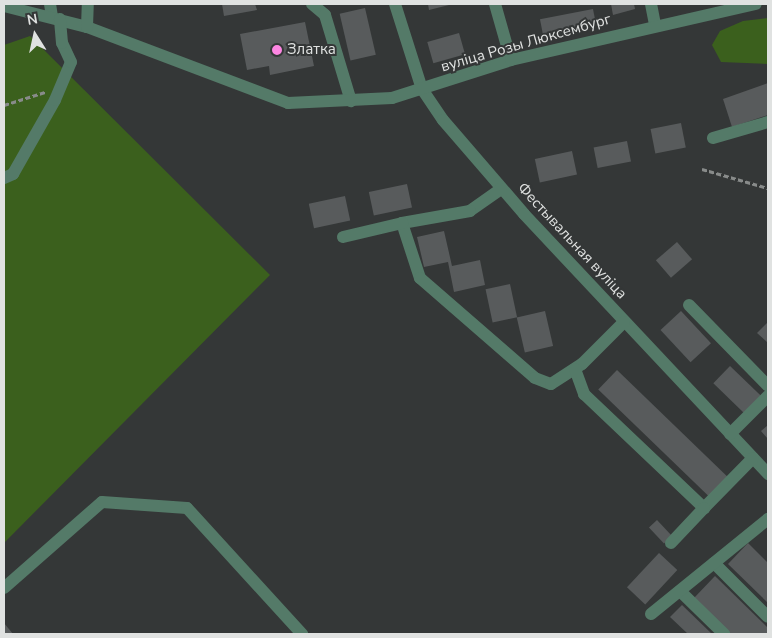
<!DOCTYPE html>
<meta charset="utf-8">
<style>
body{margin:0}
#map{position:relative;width:772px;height:638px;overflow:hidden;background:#343737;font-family:"Nunito Sans",sans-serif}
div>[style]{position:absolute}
.green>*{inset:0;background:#3b601d}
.building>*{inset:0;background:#585b5c;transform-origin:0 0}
.path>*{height:2.5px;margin-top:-1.25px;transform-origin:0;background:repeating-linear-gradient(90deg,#888b8a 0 5px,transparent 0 7.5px)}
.minor>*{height:12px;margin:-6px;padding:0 6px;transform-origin:6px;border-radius:6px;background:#547a68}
.dots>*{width:14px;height:14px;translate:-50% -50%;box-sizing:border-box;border:2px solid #343737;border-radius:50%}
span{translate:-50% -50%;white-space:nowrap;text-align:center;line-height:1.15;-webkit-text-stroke:4px #343737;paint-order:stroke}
.street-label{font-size:15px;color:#e0e2e1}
.poi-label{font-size:15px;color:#e0e2e1}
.left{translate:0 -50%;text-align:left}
.frame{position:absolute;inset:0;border:5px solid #e0e2e1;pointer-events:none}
.north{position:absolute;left:10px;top:10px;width:50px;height:50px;-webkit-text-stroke:4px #343737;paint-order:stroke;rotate:350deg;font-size:14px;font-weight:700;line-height:20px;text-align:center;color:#e0e2e1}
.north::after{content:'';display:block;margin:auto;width:18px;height:22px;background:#e0e2e1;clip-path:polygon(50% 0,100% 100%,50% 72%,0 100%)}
</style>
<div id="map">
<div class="green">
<i style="clip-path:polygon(768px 18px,768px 64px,721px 62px,712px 45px,720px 31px,743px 21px)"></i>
<i style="clip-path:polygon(30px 36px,270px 275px,4px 543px,4px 45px)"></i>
</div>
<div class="building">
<i style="clip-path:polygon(222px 4px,255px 4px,257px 10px,224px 16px)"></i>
<i style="clip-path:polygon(428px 4px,453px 4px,429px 10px)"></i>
<i style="clip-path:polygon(611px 4px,634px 4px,635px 9px,613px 15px)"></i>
<i style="left:365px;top:8px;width:48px;height:26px;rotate:77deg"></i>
<i style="left:593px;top:9px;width:16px;height:54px;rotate:79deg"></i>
<i style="clip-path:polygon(305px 22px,314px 66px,270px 75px,269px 66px,247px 70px,240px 34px)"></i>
<i style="left:459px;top:33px;width:22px;height:33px;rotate:74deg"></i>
<i style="clip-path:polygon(768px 83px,768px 115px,732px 127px,723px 99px)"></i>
<i style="left:681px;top:123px;width:25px;height:31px;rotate:79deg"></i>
<i style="left:627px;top:141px;width:21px;height:34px;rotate:79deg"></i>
<i style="left:572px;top:151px;width:24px;height:38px;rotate:78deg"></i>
<i style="left:407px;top:184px;width:24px;height:39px;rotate:78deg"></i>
<i style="left:345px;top:196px;width:25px;height:37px;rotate:78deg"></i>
<i style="clip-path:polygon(444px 231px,452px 266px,480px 260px,485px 285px,454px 292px,448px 262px,424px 267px,417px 237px)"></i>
<i style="left:677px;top:242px;width:23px;height:28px;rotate:49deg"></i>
<i style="left:510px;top:284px;width:34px;height:25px;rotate:78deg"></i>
<i style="left:545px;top:311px;width:36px;height:29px;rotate:77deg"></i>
<i style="left:681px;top:311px;width:44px;height:28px;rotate:47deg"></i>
<i style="clip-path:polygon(768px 322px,768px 343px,757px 333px)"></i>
<i style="left:730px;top:366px;width:43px;height:24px;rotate:44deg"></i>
<i style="left:617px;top:370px;width:154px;height:27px;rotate:44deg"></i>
<i style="clip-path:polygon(768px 425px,768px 439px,761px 431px)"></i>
<i style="left:657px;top:520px;width:22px;height:11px;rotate:47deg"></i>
<i style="clip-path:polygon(748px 543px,768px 563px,768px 603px,728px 564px)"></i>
<i style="left:659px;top:553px;width:25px;height:47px;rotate:43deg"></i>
<i style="clip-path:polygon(715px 576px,768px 628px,768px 634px,731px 634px,694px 598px)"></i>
<i style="clip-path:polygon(682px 605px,712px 634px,688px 634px,670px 617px)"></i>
<i style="clip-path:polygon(4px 623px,13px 634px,4px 634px)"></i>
</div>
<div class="path">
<i style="left:4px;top:105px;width:43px;rotate:-17.6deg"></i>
<i style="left:702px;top:169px;width:69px;rotate:16.1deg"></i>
</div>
<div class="minor">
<i style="left:50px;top:4px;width:12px;rotate:81deg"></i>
<i style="left:312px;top:4px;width:17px;rotate:40deg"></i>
<i style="left:325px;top:15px;width:90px;rotate:73.2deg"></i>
<i style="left:395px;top:4px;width:89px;rotate:72.4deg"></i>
<i style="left:422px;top:89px;width:37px;rotate:56deg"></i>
<i style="left:443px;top:120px;width:124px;rotate:49.2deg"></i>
<i style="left:524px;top:214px;width:357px;rotate:46.8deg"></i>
<i style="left:495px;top:4px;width:58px;rotate:74.1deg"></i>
<i style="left:651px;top:4px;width:20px;rotate:79deg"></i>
<i style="left:4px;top:6px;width:86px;rotate:14.2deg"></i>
<i style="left:87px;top:27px;width:215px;rotate:20.7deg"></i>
<i style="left:288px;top:103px;width:104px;rotate:-2.8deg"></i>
<i style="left:392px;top:98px;width:125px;rotate:-17.7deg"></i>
<i style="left:511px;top:60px;width:251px;rotate:-12.9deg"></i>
<i style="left:87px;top:27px;width:23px;rotate:-88deg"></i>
<i style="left:713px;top:138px;width:57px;rotate:-16.2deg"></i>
<i style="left:4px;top:178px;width:10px;rotate:-24deg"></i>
<i style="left:13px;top:174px;width:85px;rotate:-60.4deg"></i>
<i style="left:55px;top:100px;width:41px;rotate:-67.2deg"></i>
<i style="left:71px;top:62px;width:21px;rotate:-115deg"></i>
<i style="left:62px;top:43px;width:24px;rotate:-95deg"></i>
<i style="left:501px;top:189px;width:38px;rotate:145deg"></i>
<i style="left:470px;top:211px;width:69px;rotate:170deg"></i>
<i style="left:402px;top:223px;width:58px;rotate:71.9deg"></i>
<i style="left:420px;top:278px;width:152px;rotate:41deg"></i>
<i style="left:535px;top:378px;width:17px;rotate:21deg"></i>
<i style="left:551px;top:384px;width:37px;rotate:-33deg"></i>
<i style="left:582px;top:364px;width:59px;rotate:-45deg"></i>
<i style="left:343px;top:237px;width:61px;rotate:-13.3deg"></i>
<i style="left:689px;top:305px;width:113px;rotate:45.7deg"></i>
<i style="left:575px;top:369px;width:27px;rotate:70deg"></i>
<i style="left:584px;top:394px;width:166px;rotate:43.5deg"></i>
<i style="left:704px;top:508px;width:70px;rotate:-45.6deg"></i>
<i style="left:730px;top:434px;width:54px;rotate:-45deg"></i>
<i style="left:671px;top:543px;width:48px;rotate:-46.7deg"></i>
<i style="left:714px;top:563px;width:76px;rotate:45deg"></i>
<i style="left:4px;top:588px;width:130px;rotate:-41.3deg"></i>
<i style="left:102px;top:502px;width:85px;rotate:4deg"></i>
<i style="left:187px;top:508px;width:171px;rotate:47.6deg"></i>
<i style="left:680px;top:591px;width:62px;rotate:44.3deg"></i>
<i style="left:651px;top:614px;width:151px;rotate:-39.1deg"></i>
</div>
<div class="dots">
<i style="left:277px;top:50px;background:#fd86e2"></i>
</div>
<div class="street-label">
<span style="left:526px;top:43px;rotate:-16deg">вуліца Розы Люксембург</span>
<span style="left:572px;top:241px;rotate:47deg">Фестывальная вуліца</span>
</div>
<div class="poi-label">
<span class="left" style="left:287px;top:50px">Златка</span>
</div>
<div class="frame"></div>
<div class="north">N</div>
</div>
